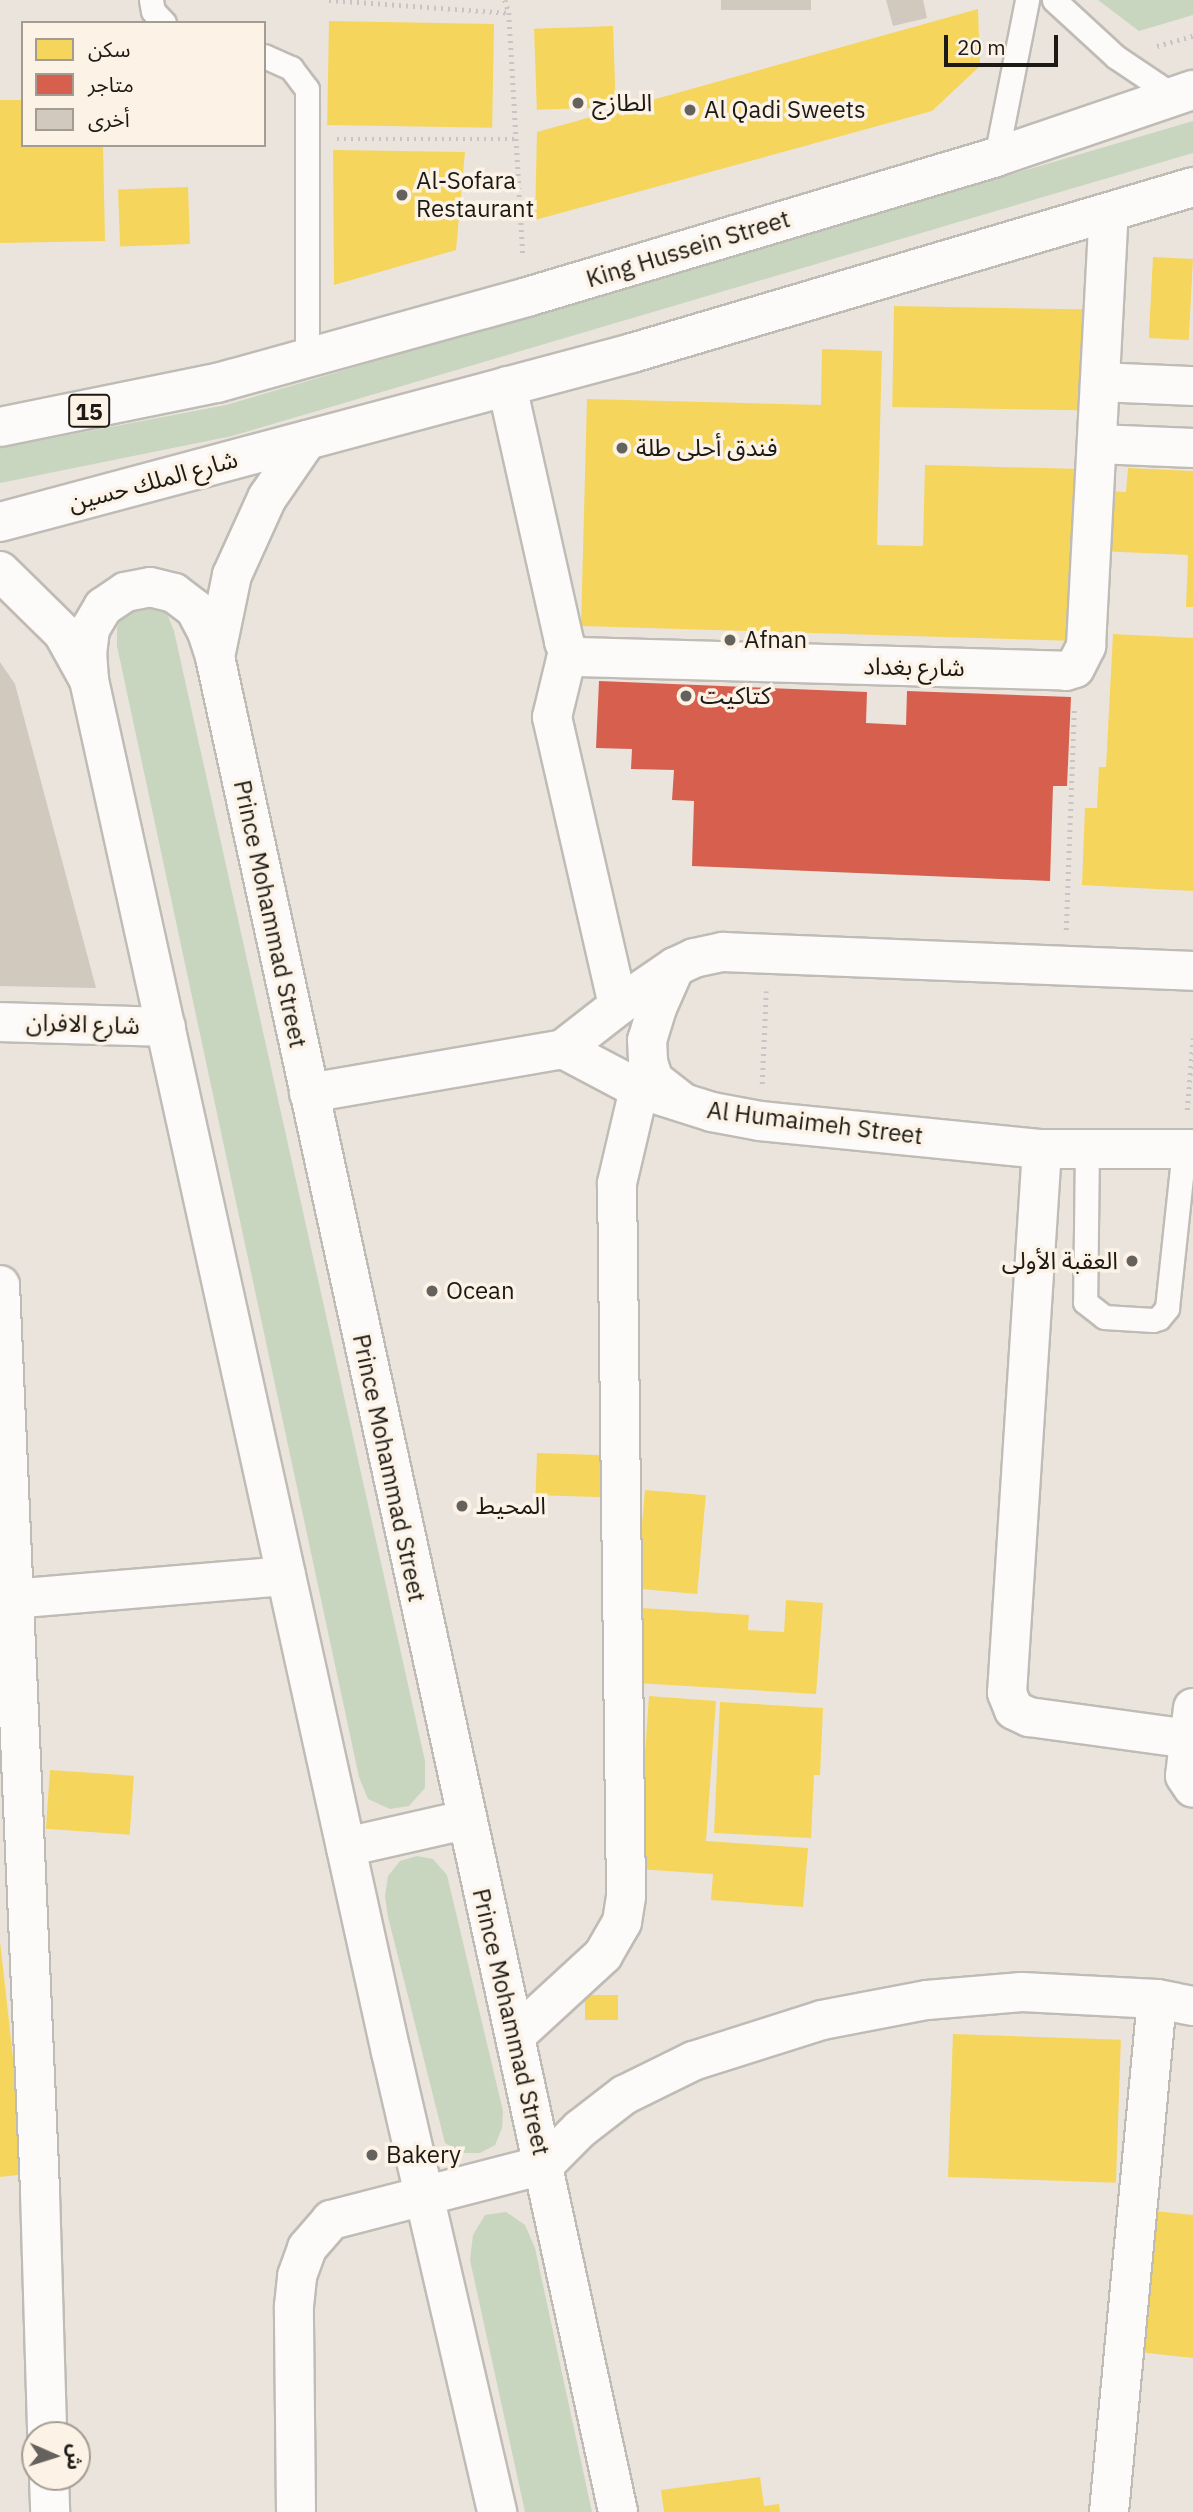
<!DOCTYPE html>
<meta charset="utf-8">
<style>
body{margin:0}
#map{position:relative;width:1193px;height:2512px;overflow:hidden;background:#eae4dd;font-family:"IBM Plex Sans","Noto Sans Arabic",sans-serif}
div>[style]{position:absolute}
.green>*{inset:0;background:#c8d6c0}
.homes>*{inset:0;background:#f6d55c;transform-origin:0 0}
.shops>*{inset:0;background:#d6604d}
.building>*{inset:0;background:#d1c9be;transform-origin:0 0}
.path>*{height:4.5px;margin-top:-2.25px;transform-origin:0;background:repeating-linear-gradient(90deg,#c7c5c3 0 2px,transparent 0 7px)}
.roads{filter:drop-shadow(2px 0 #bfbbb5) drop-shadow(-2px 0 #bfbbb5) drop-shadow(0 2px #bfbbb5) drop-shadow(0 -2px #bfbbb5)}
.service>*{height:23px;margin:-11.5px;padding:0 11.5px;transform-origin:11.5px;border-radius:11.5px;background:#fcfbfa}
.minor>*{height:38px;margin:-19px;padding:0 19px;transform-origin:19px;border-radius:19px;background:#fcfbfa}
.tertiary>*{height:38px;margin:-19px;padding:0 19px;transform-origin:19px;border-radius:19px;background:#fcfbfa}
.secondary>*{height:38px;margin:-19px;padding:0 19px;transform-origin:19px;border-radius:19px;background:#fcfbfa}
.trunk>*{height:38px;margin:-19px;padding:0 19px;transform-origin:19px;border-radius:19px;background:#fcfbfa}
.dots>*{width:19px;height:19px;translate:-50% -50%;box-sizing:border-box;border:4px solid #fcf3e6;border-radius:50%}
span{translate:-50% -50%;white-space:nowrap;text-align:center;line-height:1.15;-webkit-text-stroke:7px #fcf3e6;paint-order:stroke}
.shield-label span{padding:2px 5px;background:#fcf3e6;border:2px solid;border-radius:5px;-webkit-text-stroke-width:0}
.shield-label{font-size:23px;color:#1d1a16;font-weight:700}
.poi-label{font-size:24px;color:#1d1a16}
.left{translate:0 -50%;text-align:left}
.right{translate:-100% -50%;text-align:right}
.street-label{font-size:24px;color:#1d1a16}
.legend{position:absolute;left:21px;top:21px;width:245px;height:126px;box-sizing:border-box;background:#fcf3e6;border:2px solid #a39c93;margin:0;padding:9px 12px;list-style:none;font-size:21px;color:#1d1a16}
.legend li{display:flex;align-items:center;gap:14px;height:35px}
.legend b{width:35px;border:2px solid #a39c93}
.north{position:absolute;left:21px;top:2421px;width:70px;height:70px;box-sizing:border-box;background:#fcf3e6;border:2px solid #a39c93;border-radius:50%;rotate:93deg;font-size:19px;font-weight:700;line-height:28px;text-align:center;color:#1d1a16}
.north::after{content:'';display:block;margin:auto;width:24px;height:32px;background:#65615c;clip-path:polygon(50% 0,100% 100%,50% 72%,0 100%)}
.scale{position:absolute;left:944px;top:35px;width:114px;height:32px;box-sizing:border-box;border:4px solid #1d1a16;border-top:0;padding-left:9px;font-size:21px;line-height:24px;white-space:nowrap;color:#1d1a16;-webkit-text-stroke:5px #fcf3e6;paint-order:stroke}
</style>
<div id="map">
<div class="green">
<i style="clip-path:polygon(1098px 0,1193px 0,1193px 15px,1139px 31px)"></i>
<i style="clip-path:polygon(1193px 121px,1193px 153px,232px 436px,0 483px,0 448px,226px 405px)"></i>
<i style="clip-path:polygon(147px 605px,158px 608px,168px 616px,174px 631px,425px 1761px,425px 1788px,409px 1806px,390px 1809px,368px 1799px,359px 1777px,117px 646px,117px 628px,122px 615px,135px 606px)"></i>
<i style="clip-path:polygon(417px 1856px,433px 1859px,447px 1875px,503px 2111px,502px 2128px,495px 2145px,480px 2153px,464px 2153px,445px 2143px,388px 1917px,385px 1896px,388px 1876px,400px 1861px)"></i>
<i style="clip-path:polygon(506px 2212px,525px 2225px,535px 2248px,592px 2512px,525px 2512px,470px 2260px,473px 2235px,485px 2215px)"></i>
</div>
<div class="homes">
<i style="clip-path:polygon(978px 9px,980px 66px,932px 111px,535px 220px,537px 132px)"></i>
<i style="left:329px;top:21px;width:165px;height:104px;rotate:1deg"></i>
<i style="left:613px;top:26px;width:81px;height:79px;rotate:88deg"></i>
<i style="clip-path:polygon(0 100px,23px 100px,23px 145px,103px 145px,105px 241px,0 243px)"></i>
<i style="clip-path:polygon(333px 150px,465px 152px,456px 250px,334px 285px)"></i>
<i style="left:188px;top:187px;width:57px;height:70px;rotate:88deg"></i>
<i style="left:1153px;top:257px;width:40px;height:81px;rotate:3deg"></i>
<i style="left:894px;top:306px;width:201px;height:101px;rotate:1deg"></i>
<i style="clip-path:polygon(822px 349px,882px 351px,877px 545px,923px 546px,925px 465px,1081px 469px,1076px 641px,581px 626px,587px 399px,821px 405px)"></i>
<i style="clip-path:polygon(1128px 468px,1193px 471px,1193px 607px,1186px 607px,1188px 555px,1099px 551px,1102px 491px,1126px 492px)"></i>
<i style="clip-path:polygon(1113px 634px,1193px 638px,1193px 891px,1082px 885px,1085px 808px,1097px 808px,1099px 767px,1106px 767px)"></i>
<i style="left:537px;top:1453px;width:68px;height:42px;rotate:2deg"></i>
<i style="left:645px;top:1490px;width:61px;height:99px;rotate:5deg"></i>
<i style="clip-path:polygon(786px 1600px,823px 1603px,816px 1694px,637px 1683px,642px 1608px,749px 1615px,748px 1630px,784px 1632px)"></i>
<i style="clip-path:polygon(649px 1696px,716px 1701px,706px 1841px,808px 1848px,803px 1907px,711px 1900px,713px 1874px,637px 1869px)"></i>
<i style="clip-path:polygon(720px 1702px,823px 1708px,820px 1775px,814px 1775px,811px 1838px,714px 1833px)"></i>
<i style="left:50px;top:1770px;width:84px;height:59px;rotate:4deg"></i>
<i style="clip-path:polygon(0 1941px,26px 2174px,0 2177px)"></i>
<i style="left:585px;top:1995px;width:33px;height:25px"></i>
<i style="left:953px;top:2034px;width:168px;height:143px;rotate:2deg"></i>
<i style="clip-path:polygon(1155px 2211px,1193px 2215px,1193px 2358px,1138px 2352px)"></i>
<i style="clip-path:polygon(760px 2477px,764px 2506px,779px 2504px,780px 2512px,664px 2512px,661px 2490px)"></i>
</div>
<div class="shops">
<i style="clip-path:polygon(599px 681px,867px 692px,866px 723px,906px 725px,907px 691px,1071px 697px,1067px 786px,1053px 786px,1050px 881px,692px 866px,694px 801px,672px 800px,674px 770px,631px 769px,632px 749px,596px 748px)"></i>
</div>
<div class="building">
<i style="left:721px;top:0;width:90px;height:10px"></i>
<i style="clip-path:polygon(886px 0,923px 0,927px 18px,893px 26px)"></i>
<i style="clip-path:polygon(0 662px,15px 684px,96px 988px,0 986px)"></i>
</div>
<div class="path">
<i style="left:329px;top:0;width:180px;rotate:4.1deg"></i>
<i style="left:505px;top:0;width:14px;rotate:73deg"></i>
<i style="left:509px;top:13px;width:245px;rotate:86.7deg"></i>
<i style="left:1157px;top:46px;width:37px;rotate:-16deg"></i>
<i style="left:337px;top:139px;width:181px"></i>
<i style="left:1066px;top:930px;width:222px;rotate:-87.9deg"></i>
<i style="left:762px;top:1084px;width:93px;rotate:-87.5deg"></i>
<i style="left:1187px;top:1110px;width:72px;rotate:-85.2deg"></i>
</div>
<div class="roads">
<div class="service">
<i style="left:151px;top:0;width:11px;rotate:80deg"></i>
<i style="left:153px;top:11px;width:16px;rotate:47deg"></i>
<i style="left:1054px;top:0;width:84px;rotate:42.6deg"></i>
<i style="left:1116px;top:57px;width:70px;rotate:33.9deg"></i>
<i style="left:264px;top:56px;width:30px;rotate:24deg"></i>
<i style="left:291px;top:68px;width:26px;rotate:53deg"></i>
<i style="left:307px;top:89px;width:269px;rotate:90deg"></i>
<i style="left:996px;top:157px;width:160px;rotate:-78.8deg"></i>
<i style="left:1087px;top:1147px;width:155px;rotate:90.7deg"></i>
<i style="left:1085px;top:1302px;width:24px;rotate:38deg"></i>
<i style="left:1104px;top:1317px;width:49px;rotate:3.5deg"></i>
<i style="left:1153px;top:1320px;width:6px;rotate:-18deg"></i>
<i style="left:1159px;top:1318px;width:13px;rotate:-51deg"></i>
<i style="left:1167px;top:1308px;width:161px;rotate:-83.9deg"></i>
</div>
<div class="minor">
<i style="left:1100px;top:382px;width:93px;rotate:2.5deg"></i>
<i style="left:507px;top:386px;width:262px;rotate:77.4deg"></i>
<i style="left:564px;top:642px;width:10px;rotate:66deg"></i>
<i style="left:568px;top:651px;width:12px;rotate:31deg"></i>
<i style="left:578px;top:657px;width:488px;rotate:1.6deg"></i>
<i style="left:1066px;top:671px;width:9px;rotate:-18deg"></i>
<i style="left:1075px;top:668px;width:25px;rotate:-63deg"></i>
<i style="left:1086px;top:646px;width:434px;rotate:-87deg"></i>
<i style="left:1097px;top:444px;width:96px;rotate:2.4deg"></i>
<i style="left:568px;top:651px;width:68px;rotate:103.6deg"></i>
<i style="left:552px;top:717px;width:296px;rotate:77.1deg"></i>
<i style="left:0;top:1022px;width:166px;rotate:1.7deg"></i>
<i style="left:1042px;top:1149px;width:545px;rotate:93.68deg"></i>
<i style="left:1007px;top:1693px;width:18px;rotate:68deg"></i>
<i style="left:1014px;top:1710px;width:17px;rotate:25deg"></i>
<i style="left:1029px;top:1717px;width:162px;rotate:7.8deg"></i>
<i style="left:0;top:1285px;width:908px;rotate:87.47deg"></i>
<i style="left:40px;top:2192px;width:243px;rotate:88.3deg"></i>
<i style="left:0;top:1600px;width:287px;rotate:-4.8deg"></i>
<i style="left:1193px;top:1708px;width:68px;rotate:96.7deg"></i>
<i style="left:1185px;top:1776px;width:14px;rotate:56deg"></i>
<i style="left:515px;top:2036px;width:120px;rotate:-42.6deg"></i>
<i style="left:603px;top:1955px;width:38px;rotate:-60deg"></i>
<i style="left:622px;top:1922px;width:25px;rotate:-81deg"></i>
<i style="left:626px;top:1897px;width:714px;rotate:-90.72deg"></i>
<i style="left:617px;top:1183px;width:97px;rotate:-76.8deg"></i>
<i style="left:49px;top:2477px;width:35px;rotate:88deg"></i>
<i style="left:296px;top:2512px;width:206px;rotate:-90.6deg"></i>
<i style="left:294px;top:2306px;width:30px;rotate:-84deg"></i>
<i style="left:297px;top:2276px;width:30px;rotate:-70deg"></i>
<i style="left:307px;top:2248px;width:37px;rotate:-49deg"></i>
<i style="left:331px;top:2220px;width:220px;rotate:-14.5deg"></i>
<i style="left:1109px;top:2512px;width:515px;rotate:-84.65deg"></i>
</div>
<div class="tertiary">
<i style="left:675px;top:967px;width:45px;rotate:113.7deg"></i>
<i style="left:657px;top:1008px;width:34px;rotate:107deg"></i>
<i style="left:647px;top:1040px;width:22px;rotate:87deg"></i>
<i style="left:648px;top:1062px;width:19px;rotate:72deg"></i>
<i style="left:654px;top:1080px;width:33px;rotate:38deg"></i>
<i style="left:563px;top:1049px;width:86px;rotate:27.8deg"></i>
<i style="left:639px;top:1089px;width:77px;rotate:17.5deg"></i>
<i style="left:712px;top:1112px;width:49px;rotate:10.6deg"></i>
<i style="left:760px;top:1121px;width:283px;rotate:5.7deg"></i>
<i style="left:1042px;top:1149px;width:151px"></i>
<i style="left:309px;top:1093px;width:258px;rotate:-9.8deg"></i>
<i style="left:563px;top:1049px;width:70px;rotate:-38deg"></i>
<i style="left:618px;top:1006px;width:69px;rotate:-34.4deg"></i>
<i style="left:675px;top:967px;width:21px;rotate:-25deg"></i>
<i style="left:694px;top:958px;width:30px;rotate:-12deg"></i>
<i style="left:723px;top:952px;width:470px;rotate:2.3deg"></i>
</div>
<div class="secondary">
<i style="left:307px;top:440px;width:70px;rotate:124.6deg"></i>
<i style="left:267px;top:498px;width:85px;rotate:114.4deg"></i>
<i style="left:232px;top:575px;width:84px;rotate:101.7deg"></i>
<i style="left:215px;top:657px;width:1898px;rotate:77.74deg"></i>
<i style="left:0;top:571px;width:88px;rotate:44.5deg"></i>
<i style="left:63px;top:633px;width:54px;rotate:61deg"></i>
<i style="left:89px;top:680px;width:1405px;rotate:77.59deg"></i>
<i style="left:391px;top:2052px;width:472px;rotate:77deg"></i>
<i style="left:89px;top:680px;width:26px;rotate:-94deg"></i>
<i style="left:87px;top:654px;width:25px;rotate:-83deg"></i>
<i style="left:90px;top:629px;width:26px;rotate:-59deg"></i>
<i style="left:103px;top:607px;width:27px;rotate:-34deg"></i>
<i style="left:125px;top:592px;width:25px;rotate:-11deg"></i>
<i style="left:150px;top:587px;width:25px;rotate:14deg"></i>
<i style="left:174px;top:593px;width:26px;rotate:37deg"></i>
<i style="left:195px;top:609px;width:26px;rotate:62deg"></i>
<i style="left:207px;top:632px;width:26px;rotate:72deg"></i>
<i style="left:346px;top:1847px;width:122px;rotate:-12.8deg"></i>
<i style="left:544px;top:2165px;width:51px;rotate:-45deg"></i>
<i style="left:580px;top:2129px;width:56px;rotate:-37.7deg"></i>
<i style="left:624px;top:2095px;width:77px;rotate:-26.2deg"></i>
<i style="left:693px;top:2061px;width:135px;rotate:-17.6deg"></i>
<i style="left:822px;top:2020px;width:107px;rotate:-10.8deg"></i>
<i style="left:927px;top:2000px;width:95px;rotate:-4.8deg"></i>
<i style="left:1022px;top:1992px;width:135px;rotate:3deg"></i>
<i style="left:1157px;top:1999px;width:37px;rotate:11deg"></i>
</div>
<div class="trunk">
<i style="left:0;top:427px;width:221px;rotate:-11.5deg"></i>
<i style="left:217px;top:383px;width:322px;rotate:-15.5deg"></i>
<i style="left:527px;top:297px;width:489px;rotate:-16.6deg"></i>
<i style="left:996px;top:157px;width:208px;rotate:-18.8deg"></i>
<i style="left:0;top:522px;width:654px;rotate:-14.97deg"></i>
<i style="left:632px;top:353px;width:585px;rotate:-16.48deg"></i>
</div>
</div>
<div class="dots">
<i style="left:578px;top:103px;background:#65615c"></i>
<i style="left:690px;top:110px;background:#65615c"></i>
<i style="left:402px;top:195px;background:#65615c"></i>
<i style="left:622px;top:448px;background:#65615c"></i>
<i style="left:730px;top:640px;background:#65615c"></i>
<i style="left:686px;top:696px;background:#65615c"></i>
<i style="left:1132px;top:1261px;background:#65615c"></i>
<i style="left:432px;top:1291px;background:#65615c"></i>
<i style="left:462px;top:1506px;background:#65615c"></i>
<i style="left:372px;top:2155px;background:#65615c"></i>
</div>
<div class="shield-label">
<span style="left:89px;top:411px">15</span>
</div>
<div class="poi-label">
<span class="left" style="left:592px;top:103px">الطازج</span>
<span class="left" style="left:704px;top:110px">Al Qadi Sweets</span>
<span class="left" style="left:416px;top:195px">Al-Sofara<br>Restaurant</span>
<span class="left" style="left:636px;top:448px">فندق أحلى طلة</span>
<span class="left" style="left:744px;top:640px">Afnan</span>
<span class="left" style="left:700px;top:696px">كتاكيت</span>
<span class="right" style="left:1118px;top:1261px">العقبة الأولى</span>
<span class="left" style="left:446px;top:1291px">Ocean</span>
<span class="left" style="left:476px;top:1506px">المحيط</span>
<span class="left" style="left:386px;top:2155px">Bakery</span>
</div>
<div class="street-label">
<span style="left:688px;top:249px;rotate:-17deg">King Hussein Street</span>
<span style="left:153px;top:481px;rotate:-15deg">شارع الملك حسين</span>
<span style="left:914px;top:667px;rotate:1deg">شارع بغداد</span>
<span style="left:270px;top:914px;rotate:78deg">Prince Mohammad Street</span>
<span style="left:83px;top:1024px;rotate:2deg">شارع الافران</span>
<span style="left:815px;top:1123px;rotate:7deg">Al Humaimeh Street</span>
<span style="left:389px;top:1468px;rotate:78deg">Prince Mohammad Street</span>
<span style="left:511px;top:2022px;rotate:77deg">Prince Mohammad Street</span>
</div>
<ul class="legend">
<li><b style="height:19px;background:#f6d55c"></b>سكن</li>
<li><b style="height:19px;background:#d6604d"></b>متاجر</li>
<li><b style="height:19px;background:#d1c9be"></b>أخرى</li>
</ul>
<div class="north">ش</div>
<div class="scale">20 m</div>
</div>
